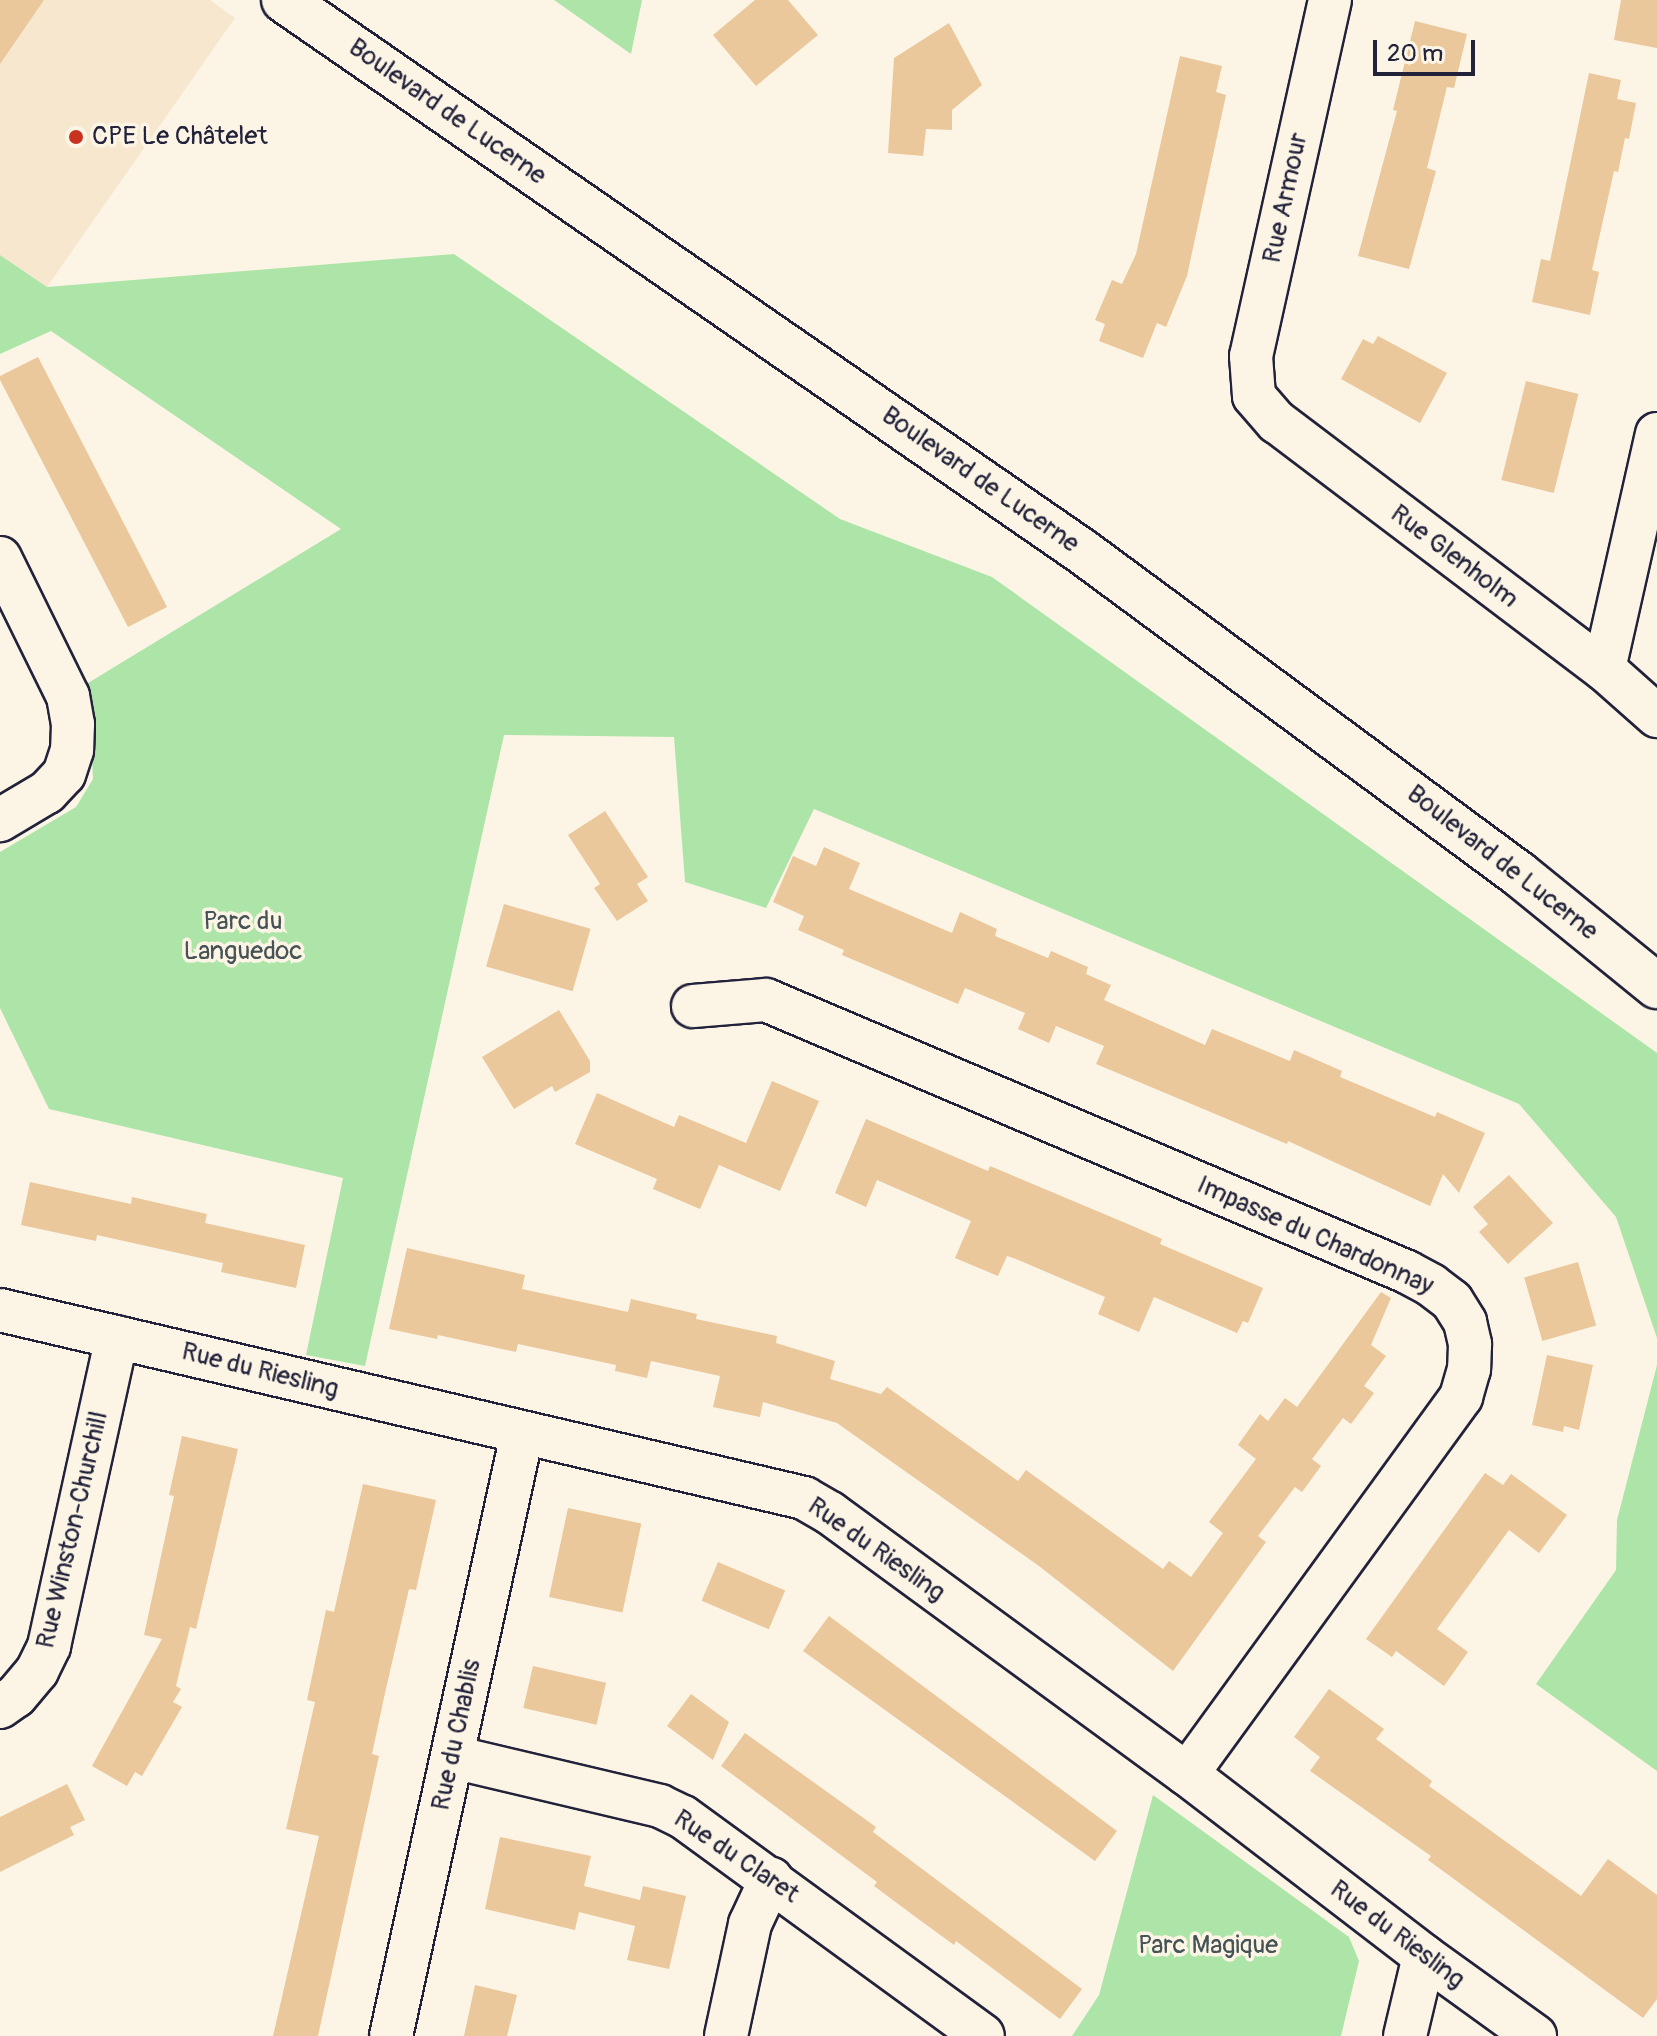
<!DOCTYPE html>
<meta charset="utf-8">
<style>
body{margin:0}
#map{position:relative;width:1657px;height:2036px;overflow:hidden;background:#fcf5e5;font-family:Pangolin,sans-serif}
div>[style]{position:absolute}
.built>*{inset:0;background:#f7e7cf}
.green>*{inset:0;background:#ade5a9}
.building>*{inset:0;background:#ebc79c;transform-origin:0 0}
.roads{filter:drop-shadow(2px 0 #22223b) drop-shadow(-2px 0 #22223b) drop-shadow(0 2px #22223b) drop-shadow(0 -2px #22223b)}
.minor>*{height:42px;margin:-21px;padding:0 21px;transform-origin:21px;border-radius:21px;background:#fcf5e5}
.secondary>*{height:44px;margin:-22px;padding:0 22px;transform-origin:22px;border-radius:22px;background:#fcf5e5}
.dots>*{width:22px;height:22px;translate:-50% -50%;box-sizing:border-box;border:4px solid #fcf5e5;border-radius:50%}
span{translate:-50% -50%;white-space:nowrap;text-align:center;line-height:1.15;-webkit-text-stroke:7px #fcf5e5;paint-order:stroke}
.street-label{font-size:26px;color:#22223b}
.poi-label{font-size:26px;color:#22223b}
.left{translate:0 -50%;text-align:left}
.park-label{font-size:26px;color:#455356}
.scale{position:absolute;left:1373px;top:40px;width:102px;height:36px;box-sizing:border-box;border:4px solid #22223b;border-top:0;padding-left:10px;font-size:24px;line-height:28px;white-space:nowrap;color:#22223b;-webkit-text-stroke:6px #fcf5e5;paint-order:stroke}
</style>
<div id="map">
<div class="built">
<i style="clip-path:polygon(0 0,210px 0,235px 18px,47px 287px,0 255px)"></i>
</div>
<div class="green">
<i style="clip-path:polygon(554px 0,642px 0,631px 54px)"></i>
<i style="clip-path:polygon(454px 254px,840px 519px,992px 577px,1657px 1053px,1657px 1338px,1616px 1217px,1519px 1104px,814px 809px,766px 908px,685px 882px,674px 737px,504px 735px,365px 1366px,306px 1355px,343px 1178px,49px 1109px,0 1008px,0 852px,76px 807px,93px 779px,88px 683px,341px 529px,51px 331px,0 354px,0 255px,47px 287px)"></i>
<i style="clip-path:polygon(1657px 1365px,1657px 1771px,1536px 1684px,1616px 1570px,1617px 1520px)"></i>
<i style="clip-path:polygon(1153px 1795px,1349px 1937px,1359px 1961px,1341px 2036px,1072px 2036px,1099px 1995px)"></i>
</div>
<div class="building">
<i style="clip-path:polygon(0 0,44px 0,0 64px)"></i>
<i style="clip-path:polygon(755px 0,788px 0,818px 35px,756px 86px,713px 35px)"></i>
<i style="clip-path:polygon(1621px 0,1657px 0,1657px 48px,1614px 40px)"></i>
<i style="clip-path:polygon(1415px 21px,1467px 34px,1454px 88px,1447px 87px,1427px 168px,1436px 171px,1409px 269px,1358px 256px,1397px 111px,1393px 110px)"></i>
<i style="clip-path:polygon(949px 23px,982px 85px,952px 110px,952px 130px,926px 129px,923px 156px,888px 153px,894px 58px)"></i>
<i style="clip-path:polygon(1180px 56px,1222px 66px,1216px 92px,1226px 95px,1187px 276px,1166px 327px,1157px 323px,1143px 358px,1099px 341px,1105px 324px,1095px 320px,1112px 280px,1122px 284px,1136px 254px)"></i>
<i style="clip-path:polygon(1589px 73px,1621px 80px,1617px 99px,1636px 103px,1629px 139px,1625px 138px,1618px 172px,1614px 171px,1592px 270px,1599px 272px,1590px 315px,1532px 302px,1541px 259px,1550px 261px)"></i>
<i style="clip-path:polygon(1378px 336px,1447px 373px,1420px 423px,1341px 379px,1363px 339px,1373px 344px)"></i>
<i style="clip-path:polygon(38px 357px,167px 607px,128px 627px,0 380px,0 376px)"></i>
<i style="left:1526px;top:381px;width:54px;height:102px;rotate:14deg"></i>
<i style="clip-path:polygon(605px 811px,648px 877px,637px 884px,648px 901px,617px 921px,594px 888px,600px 884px,568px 835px)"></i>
<i style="clip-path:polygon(824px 847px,860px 863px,849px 889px,952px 933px,960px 912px,997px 929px,995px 936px,1048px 958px,1051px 951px,1088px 967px,1086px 974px,1111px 985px,1104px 1000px,1205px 1045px,1212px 1029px,1290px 1061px,1294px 1050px,1342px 1071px,1340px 1077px,1435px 1117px,1437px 1112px,1485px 1133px,1459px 1193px,1443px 1174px,1430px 1206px,1288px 1141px,1287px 1144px,1096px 1064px,1104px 1046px,1056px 1026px,1049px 1043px,1018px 1029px,1025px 1013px,965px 988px,958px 1004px,842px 955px,844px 950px,798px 930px,804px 916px,773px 902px,793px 856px,816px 866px)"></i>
<i style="left:504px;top:904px;width:90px;height:65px;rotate:16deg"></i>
<i style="clip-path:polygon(559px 1010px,590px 1061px,590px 1072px,555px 1092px,552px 1086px,514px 1109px,482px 1057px)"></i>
<i style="clip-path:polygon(772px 1081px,819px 1101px,780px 1191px,719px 1165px,700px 1209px,653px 1189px,657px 1179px,575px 1144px,597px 1093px,674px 1127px,679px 1115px,746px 1143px)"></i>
<i style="clip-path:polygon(866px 1119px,988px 1171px,990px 1166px,1135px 1227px,1162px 1239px,1160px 1244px,1263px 1288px,1248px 1323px,1243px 1321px,1237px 1333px,1154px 1297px,1139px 1332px,1098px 1314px,1105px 1297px,1016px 1259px,1007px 1256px,998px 1276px,955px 1258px,971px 1221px,877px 1180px,866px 1207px,835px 1193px)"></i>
<i style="clip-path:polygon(1509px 1175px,1553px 1223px,1508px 1264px,1479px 1232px,1488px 1224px,1473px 1207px)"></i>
<i style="clip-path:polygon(30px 1182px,131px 1204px,132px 1197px,207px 1214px,205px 1223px,305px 1245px,296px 1288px,221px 1272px,223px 1263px,97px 1235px,96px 1241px,21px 1225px)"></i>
<i style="clip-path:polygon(407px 1248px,525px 1275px,522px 1289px,628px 1312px,631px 1299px,697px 1314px,696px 1319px,777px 1336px,776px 1343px,835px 1361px,830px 1379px,881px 1394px,887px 1387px,1018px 1481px,1026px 1470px,1163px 1569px,1169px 1561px,1191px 1577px,1223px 1533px,1209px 1522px,1256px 1459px,1238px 1445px,1260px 1414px,1268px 1421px,1285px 1398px,1297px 1407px,1381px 1292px,1391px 1298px,1371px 1345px,1386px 1356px,1364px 1386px,1374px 1393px,1351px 1424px,1343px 1418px,1312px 1459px,1321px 1466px,1302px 1492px,1295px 1487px,1258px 1536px,1266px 1542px,1173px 1671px,1039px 1566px,837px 1423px,763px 1402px,760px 1417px,713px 1407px,720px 1376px,651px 1361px,647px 1378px,615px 1371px,616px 1365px,518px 1344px,516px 1352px,438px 1335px,437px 1339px,389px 1329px)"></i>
<i style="left:1578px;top:1262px;width:66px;height:56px;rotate:74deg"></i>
<i style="clip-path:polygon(1547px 1355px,1593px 1365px,1579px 1430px,1564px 1426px,1563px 1432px,1532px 1425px)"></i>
<i style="clip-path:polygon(182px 1436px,238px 1449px,196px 1629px,190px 1627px,176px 1686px,181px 1689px,173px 1702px,182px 1707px,142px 1776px,135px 1772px,127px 1786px,92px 1766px,162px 1639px,144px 1635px,174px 1496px,169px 1495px)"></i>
<i style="clip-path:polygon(1485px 1473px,1503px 1485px,1511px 1474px,1567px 1515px,1539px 1553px,1509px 1530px,1437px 1629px,1468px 1652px,1444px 1686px,1396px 1651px,1392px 1657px,1366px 1639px)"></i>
<i style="clip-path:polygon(363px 1484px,436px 1500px,416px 1590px,409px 1589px,385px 1693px,372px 1754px,379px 1756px,318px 2036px,273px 2036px,319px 1836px,286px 1829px,315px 1702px,307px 1700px,326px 1610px,334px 1612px)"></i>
<i style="left:568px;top:1508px;width:75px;height:91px;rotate:12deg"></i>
<i style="left:718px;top:1562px;width:73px;height:42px;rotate:23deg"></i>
<i style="clip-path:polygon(829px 1616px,1117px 1831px,1095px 1861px,803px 1651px)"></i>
<i style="left:533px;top:1666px;width:75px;height:43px;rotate:13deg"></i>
<i style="clip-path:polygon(1329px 1689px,1384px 1729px,1376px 1739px,1432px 1781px,1429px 1786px,1581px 1896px,1608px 1859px,1657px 1895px,1657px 1999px,1643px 2018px,1428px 1860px,1431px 1856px,1310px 1771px,1320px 1757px,1294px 1737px)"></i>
<i style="clip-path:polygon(691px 1694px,729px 1722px,713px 1760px,667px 1726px)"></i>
<i style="clip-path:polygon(745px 1733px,876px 1827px,873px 1832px,1082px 1989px,1060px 2019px,956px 1941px,954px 1945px,917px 1918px,874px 1886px,877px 1882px,721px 1766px)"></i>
<i style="clip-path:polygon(67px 1784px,85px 1820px,70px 1827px,74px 1835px,0 1872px,0 1817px)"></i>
<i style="clip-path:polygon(500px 1837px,591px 1856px,584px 1886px,640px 1900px,643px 1886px,686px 1896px,669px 1969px,627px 1960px,635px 1926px,579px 1912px,575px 1930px,485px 1909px)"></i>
<i style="clip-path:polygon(475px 1985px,517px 1995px,507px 2036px,464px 2036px)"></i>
</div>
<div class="roads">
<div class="minor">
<i style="left:1330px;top:0;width:365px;rotate:102.5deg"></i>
<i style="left:1251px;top:356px;width:40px;rotate:85.7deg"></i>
<i style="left:1254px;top:396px;width:35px;rotate:49deg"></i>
<i style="left:1277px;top:422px;width:410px;rotate:37.1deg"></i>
<i style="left:1604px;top:669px;width:71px;rotate:41.6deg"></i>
<i style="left:0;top:558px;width:154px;rotate:63.8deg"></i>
<i style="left:68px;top:696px;width:28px;rotate:80deg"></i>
<i style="left:73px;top:724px;width:26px;rotate:92deg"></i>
<i style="left:72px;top:750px;width:25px;rotate:108deg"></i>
<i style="left:64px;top:774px;width:25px;rotate:133deg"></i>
<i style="left:47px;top:792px;width:55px;rotate:149.2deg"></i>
<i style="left:1604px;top:669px;width:241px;rotate:-77.3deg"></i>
<i style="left:693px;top:1006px;width:73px;rotate:-4.7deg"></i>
<i style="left:766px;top:1000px;width:696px;rotate:22.99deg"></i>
<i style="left:1407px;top:1272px;width:27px;rotate:28deg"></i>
<i style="left:1431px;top:1285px;width:26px;rotate:37deg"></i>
<i style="left:1452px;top:1301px;width:25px;rotate:58deg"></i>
<i style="left:1465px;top:1322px;width:23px;rotate:77deg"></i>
<i style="left:1470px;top:1344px;width:25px;rotate:92deg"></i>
<i style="left:1469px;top:1369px;width:29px;rotate:106deg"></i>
<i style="left:1461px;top:1397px;width:466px;rotate:126deg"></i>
<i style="left:0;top:1310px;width:826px;rotate:13.16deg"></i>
<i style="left:804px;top:1498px;width:30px;rotate:30deg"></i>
<i style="left:830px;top:1513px;width:442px;rotate:36.2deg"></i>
<i style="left:1187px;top:1774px;width:299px;rotate:37.5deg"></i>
<i style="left:1424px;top:1956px;width:137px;rotate:35.8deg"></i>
<i style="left:0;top:1707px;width:19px;rotate:-35deg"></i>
<i style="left:16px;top:1696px;width:33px;rotate:-50deg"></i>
<i style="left:37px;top:1671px;width:28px;rotate:-64deg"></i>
<i style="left:49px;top:1646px;width:316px;rotate:-77.6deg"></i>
<i style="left:453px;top:1757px;width:213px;rotate:13.3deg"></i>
<i style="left:660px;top:1806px;width:25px;rotate:26deg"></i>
<i style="left:683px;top:1817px;width:371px;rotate:36.1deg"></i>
<i style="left:391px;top:2036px;width:616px;rotate:-77.72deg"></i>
<i style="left:726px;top:2036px;width:115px;rotate:-77.9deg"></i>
<i style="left:750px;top:1924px;width:50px;rotate:-65deg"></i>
<i style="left:1405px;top:2036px;width:82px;rotate:-76.6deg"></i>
</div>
<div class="secondary">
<i style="left:284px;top:0;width:971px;rotate:34.64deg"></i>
<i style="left:1083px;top:552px;width:542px;rotate:36.45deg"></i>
<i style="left:1519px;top:874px;width:178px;rotate:39.1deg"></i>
</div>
</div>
<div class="dots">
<i style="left:76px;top:137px;background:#c8321e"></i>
</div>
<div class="street-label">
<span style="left:447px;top:112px;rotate:35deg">Boulevard de Lucerne</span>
<span style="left:1286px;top:198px;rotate:-78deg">Rue Armour</span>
<span style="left:980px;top:480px;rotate:35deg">Boulevard de Lucerne</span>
<span style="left:1454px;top:557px;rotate:37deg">Rue Glenholm</span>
<span style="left:1502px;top:863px;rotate:38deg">Boulevard de Lucerne</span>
<span style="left:1315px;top:1236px;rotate:24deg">Impasse du Chardonnay</span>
<span style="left:260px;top:1371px;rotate:14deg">Rue du Riesling</span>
<span style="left:73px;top:1530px;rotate:-77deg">Rue Winston-Churchill</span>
<span style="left:876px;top:1550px;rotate:35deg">Rue du Riesling</span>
<span style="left:457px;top:1735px;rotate:-78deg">Rue du Chablis</span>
<span style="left:736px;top:1857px;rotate:34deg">Rue du Claret</span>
<span style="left:1397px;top:1935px;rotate:37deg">Rue du Riesling</span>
</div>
<div class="poi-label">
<span class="left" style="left:92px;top:137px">CPE Le Châtelet</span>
</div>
<div class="park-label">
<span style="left:243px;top:937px">Parc du<br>Languedoc</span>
<span style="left:1208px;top:1946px">Parc Magique</span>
</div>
<div class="scale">20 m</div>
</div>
